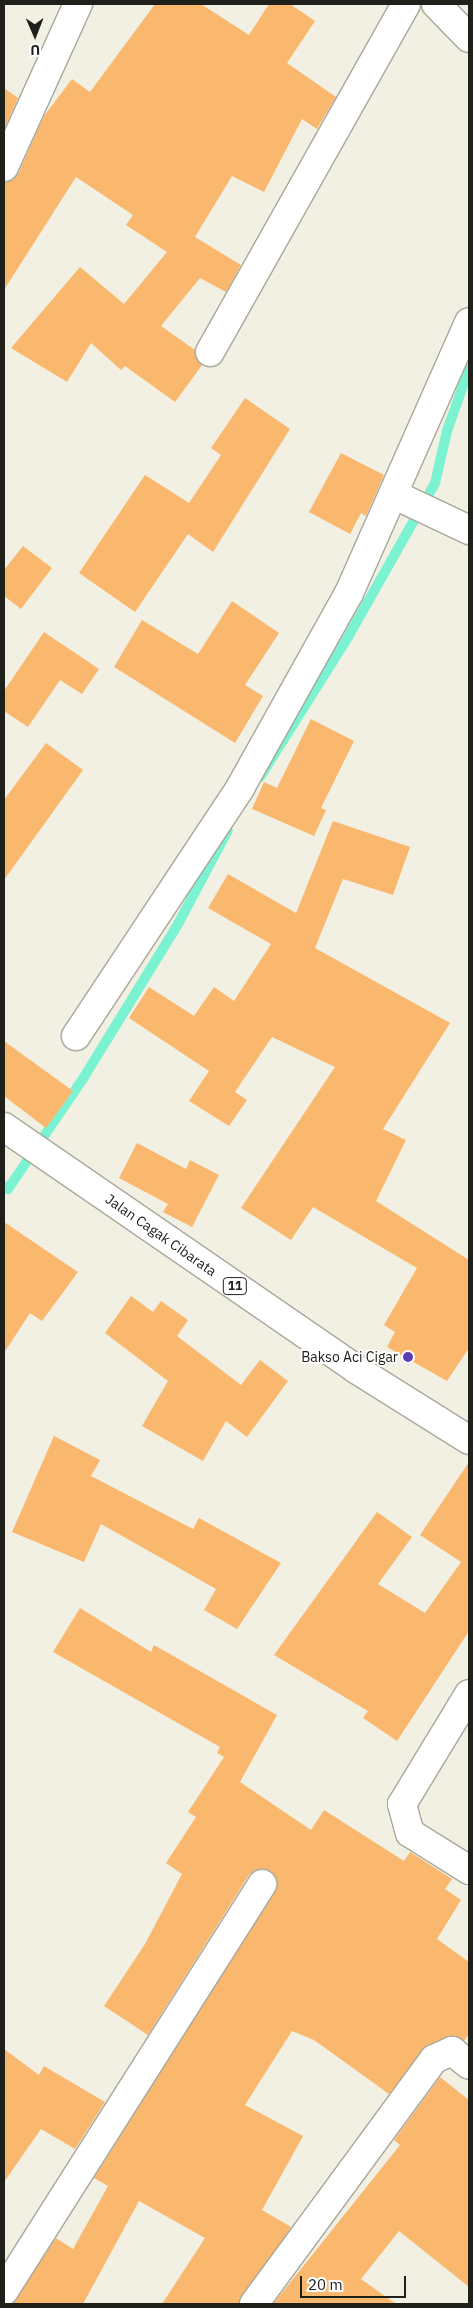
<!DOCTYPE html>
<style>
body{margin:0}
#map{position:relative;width:473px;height:2308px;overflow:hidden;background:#f1f0e3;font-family:"IBM Plex Sans",sans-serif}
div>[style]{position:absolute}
.stream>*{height:10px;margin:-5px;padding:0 5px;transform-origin:5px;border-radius:5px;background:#7bf2d1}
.building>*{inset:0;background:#f9b86e}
.roads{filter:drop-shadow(1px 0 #a8a79b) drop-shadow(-1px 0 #a8a79b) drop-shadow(0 1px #a8a79b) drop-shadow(0 -1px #a8a79b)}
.minor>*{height:28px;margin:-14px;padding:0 14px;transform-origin:14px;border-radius:14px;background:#fff}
.highway>*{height:28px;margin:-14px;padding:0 14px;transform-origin:14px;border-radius:14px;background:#fff}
.dots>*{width:14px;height:14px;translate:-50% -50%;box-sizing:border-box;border:2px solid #fff;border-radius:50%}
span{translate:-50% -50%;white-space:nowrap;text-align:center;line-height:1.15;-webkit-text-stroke:4px #fff;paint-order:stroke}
.shield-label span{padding:1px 4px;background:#fff;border:1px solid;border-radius:4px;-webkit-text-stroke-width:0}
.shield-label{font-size:12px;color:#20201b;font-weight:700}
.street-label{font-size:14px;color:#20201b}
.poi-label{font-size:14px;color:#20201b}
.right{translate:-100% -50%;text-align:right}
.frame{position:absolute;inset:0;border:5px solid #20201b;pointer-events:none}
.north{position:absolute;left:10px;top:10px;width:50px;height:50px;-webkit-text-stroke:4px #fff;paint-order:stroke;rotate:179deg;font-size:14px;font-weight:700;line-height:20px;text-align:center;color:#20201b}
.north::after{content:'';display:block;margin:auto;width:18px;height:22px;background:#20201b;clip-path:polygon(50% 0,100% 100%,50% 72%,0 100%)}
.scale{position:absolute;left:300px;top:2276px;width:106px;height:22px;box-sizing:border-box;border:2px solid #20201b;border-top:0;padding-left:6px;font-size:15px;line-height:18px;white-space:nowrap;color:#20201b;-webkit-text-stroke:4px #fff;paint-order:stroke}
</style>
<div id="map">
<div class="stream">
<i style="left:260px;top:777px;width:165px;rotate:-57.8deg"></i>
<i style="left:348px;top:637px;width:177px;rotate:-60.5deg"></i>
<i style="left:435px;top:483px;width:53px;rotate:-77deg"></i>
<i style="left:447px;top:431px;width:66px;rotate:-70.5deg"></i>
<i style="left:4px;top:1186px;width:5px;rotate:37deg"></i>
<i style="left:8px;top:1189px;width:135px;rotate:-55.8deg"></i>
<i style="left:84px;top:1077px;width:180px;rotate:-58.4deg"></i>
<i style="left:178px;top:924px;width:106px;rotate:-62deg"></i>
</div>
<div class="building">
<i style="clip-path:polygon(155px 4px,201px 4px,249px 35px,269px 4px,290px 4px,315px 21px,287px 63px,336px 97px,317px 129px,302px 119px,264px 192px,232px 176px,195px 237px,241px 265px,226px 292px,200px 278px,161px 326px,195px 350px,202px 365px,175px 402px,125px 366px,121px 370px,91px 343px,67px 382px,11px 348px,80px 267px,124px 304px,167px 252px,126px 225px,133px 215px,76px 177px,4px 290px,4px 182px,18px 174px,44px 116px,72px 79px,90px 92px)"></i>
<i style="clip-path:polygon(4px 88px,18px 98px,4px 130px)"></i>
<i style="clip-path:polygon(245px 398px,290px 429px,213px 552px,188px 534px,135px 612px,79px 573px,145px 475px,189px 503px,221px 455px,211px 448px)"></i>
<i style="clip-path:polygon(341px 453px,384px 475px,366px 516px,361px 513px,350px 534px,309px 512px)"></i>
<i style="clip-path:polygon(23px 546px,52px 568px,21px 609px,4px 596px,4px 570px)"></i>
<i style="clip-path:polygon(232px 601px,279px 633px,245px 685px,263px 696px,235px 743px,114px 667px,142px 620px,198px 654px)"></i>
<i style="clip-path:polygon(44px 632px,99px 669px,82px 694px,60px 680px,28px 727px,4px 711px,4px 691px)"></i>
<i style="clip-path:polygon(311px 719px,354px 741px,321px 808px,326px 810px,314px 836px,252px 809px,264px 782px,277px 788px)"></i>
<i style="clip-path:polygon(46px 743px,83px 770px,4px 880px,4px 800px)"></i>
<i style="clip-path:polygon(333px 821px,410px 847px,393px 895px,343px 879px,315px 948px,450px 1023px,383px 1129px,406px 1140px,376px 1201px,469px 1260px,469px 1348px,447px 1381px,387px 1347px,395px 1332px,384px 1325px,417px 1268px,313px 1207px,291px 1240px,241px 1208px,335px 1067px,272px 1037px,235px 1092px,247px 1100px,229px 1126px,189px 1101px,209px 1071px,129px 1018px,149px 987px,194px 1016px,214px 987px,234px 1001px,271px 944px,208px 908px,228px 874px,296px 913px)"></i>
<i style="clip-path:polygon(4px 1041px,73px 1091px,46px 1128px,4px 1096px)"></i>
<i style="clip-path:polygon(137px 1143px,186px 1169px,190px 1160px,219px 1175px,192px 1227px,163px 1212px,168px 1204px,119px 1178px)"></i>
<i style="clip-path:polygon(4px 1222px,78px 1272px,42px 1321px,30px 1313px,4px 1353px)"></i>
<i style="clip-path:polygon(131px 1296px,153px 1312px,161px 1301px,188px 1320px,177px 1336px,241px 1385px,260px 1360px,288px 1381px,247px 1437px,226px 1421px,203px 1461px,142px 1426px,168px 1381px,105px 1333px)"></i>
<i style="clip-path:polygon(54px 1436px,100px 1460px,91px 1476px,193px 1529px,199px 1518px,281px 1563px,237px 1629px,204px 1610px,216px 1589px,101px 1524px,84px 1562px,12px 1532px)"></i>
<i style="clip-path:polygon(469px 1462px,469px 1631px,397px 1741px,363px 1718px,368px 1711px,274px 1655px,377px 1512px,412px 1537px,378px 1584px,425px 1613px,461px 1562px,420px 1535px)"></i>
<i style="clip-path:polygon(80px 1608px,151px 1652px,154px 1645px,277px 1715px,240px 1782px,311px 1830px,324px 1810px,404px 1861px,410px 1852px,452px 1879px,445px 1889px,461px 1900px,437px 1939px,469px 1962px,469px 2034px,464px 2041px,454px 2036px,427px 2045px,389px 2094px,314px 2040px,292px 2031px,245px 2105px,303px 2136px,262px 2210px,291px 2227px,239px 2304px,162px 2304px,205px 2238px,139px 2201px,83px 2304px,12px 2304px,56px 2238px,73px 2249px,108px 2186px,94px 2178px,278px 1885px,270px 1871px,255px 1870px,249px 1875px,148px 2035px,104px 2006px,145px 1944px,182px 1874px,166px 1863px,196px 1817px,188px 1812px,224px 1757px,217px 1753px,220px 1747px,53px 1652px)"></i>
<i style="clip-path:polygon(4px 2049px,39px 2075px,44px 2066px,105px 2102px,75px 2149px,41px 2129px,4px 2182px)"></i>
<i style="clip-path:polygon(440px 2077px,469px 2100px,469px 2287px,399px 2231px,361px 2279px,396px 2304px,273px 2304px,400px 2145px,394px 2140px)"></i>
</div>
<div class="roads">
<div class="minor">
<i style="left:436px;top:4px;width:47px;rotate:45.9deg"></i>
<i style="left:4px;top:167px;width:179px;rotate:-65.6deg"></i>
<i style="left:210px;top:352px;width:399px;rotate:-60.6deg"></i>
<i style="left:395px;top:495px;width:82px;rotate:25.3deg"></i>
<i style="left:76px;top:1036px;width:297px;rotate:-56.5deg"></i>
<i style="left:240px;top:788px;width:223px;rotate:-60.8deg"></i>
<i style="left:349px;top:593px;width:296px;rotate:-66.1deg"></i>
<i style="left:469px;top:1694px;width:129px;rotate:121.3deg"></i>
<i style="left:402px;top:1804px;width:30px;rotate:75deg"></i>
<i style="left:410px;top:1833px;width:70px;rotate:32.1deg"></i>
<i style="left:4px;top:2291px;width:482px;rotate:-57.6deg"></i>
<i style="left:254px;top:2304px;width:304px;rotate:-53.7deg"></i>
<i style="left:434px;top:2059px;width:20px;rotate:-24deg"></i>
<i style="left:452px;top:2051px;width:22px;rotate:39deg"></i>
</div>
<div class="highway">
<i style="left:4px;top:1127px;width:427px;rotate:34.5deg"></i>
<i style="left:356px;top:1369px;width:133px;rotate:32.1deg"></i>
</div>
</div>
<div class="dots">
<i style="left:408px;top:1357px;background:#5b3db5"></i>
</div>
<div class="shield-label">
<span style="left:235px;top:1286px">11</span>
</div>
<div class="street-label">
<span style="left:161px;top:1235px;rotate:35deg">Jalan Cagak Cibarata</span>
</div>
<div class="poi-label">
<span class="right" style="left:398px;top:1357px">Bakso Aci Cigar</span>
</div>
<div class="frame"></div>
<div class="north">U</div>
<div class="scale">20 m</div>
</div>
